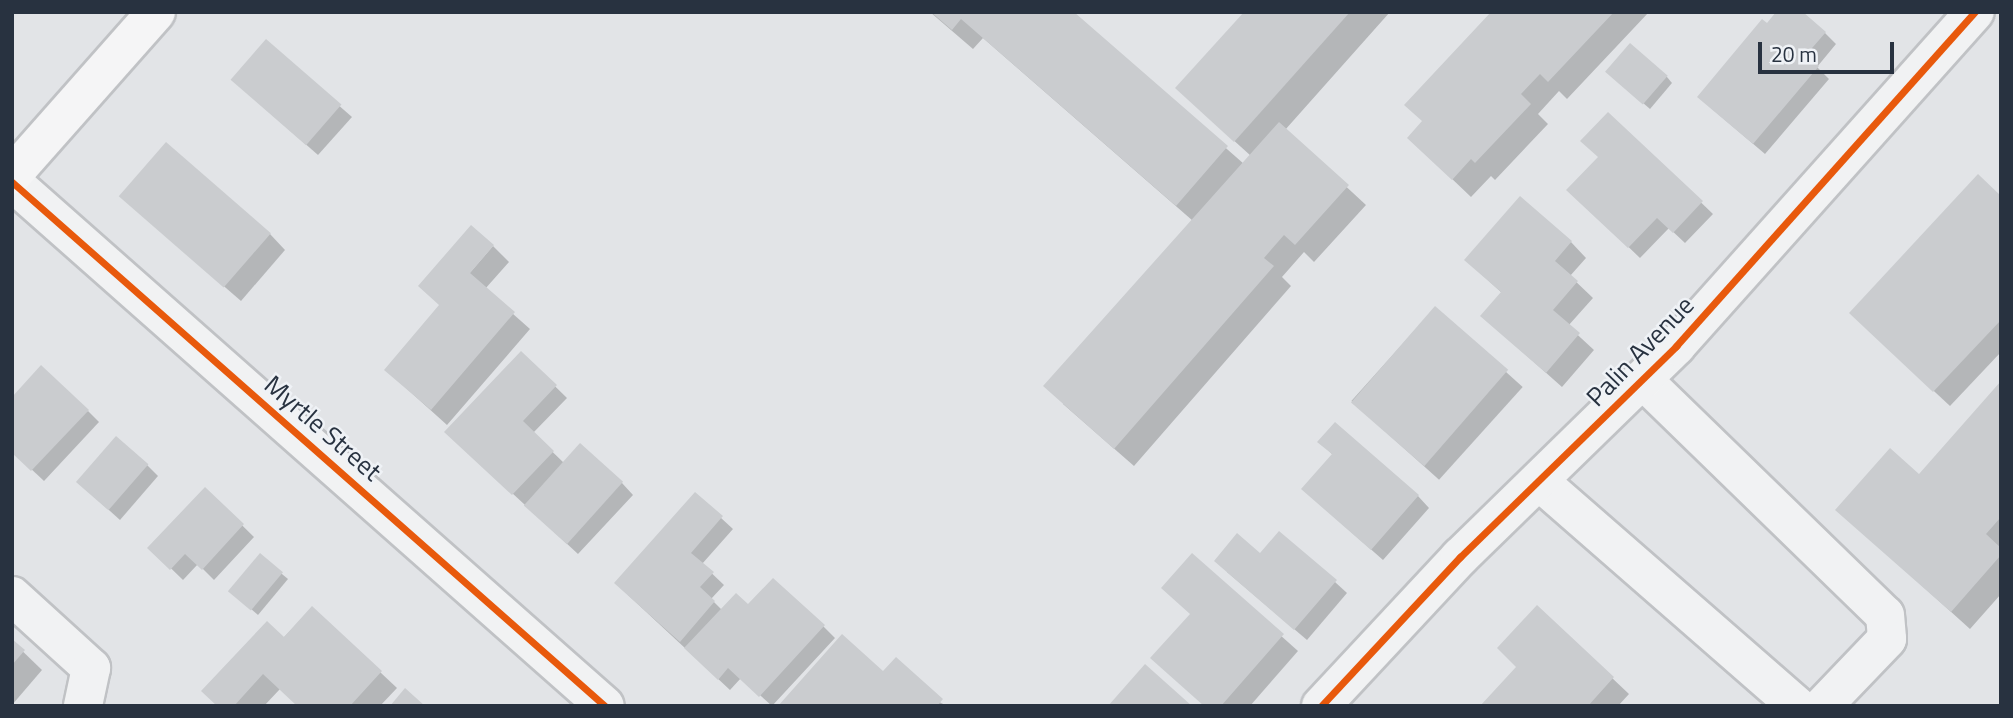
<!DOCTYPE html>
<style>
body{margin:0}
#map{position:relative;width:2013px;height:718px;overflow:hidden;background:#e2e4e7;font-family:"Titillium Web",sans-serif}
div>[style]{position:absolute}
.shadow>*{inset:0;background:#0003;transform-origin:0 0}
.building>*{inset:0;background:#cacccf;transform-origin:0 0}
.roads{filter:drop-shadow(2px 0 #c0c2c5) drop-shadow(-2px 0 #c0c2c5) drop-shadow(0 2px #c0c2c5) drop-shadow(0 -2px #c0c2c5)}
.minor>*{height:38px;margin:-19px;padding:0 19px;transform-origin:19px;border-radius:19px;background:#f1f2f3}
.major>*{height:38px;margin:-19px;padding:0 19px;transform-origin:19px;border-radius:19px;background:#f5f5f6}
.cycleway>*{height:7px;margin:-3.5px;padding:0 3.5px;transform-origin:3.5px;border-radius:3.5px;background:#e8590c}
span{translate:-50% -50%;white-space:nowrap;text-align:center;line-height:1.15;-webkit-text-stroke:5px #eff2f6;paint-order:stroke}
.street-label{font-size:26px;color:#283240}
.frame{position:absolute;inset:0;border:14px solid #283240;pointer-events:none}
.scale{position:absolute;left:1758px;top:42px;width:136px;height:32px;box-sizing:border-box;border:4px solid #283240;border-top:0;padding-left:9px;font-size:21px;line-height:24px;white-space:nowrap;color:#283240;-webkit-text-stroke:5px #eff2f6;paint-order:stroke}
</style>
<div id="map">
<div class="shadow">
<i style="clip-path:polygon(930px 12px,1071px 12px,1244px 164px,1251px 156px,1199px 109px,1246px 12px,1390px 12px,1285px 130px,1366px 205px,1314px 262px,1304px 252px,1282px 277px,1291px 286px,1134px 466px,1063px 404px,1193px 221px,983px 38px,973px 49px)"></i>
<i style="clip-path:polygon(1493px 12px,1649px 12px,1567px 99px,1559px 91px,1538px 114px,1548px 124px,1495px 180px,1491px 176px,1471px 197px,1428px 156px,1424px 122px)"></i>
<i style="clip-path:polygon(1767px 25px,1825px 33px,1836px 44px,1817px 67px,1829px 79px,1765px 154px,1711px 108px)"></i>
<i style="clip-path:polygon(266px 42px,352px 117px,318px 155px,245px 91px)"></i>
<i style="clip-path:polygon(1613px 77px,1667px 77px,1672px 83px,1650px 109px)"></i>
<i style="clip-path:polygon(1609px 114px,1713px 214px,1685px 243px,1669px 228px,1640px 258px,1569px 190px,1600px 158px)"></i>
<i style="clip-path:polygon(2001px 198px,2001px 352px,1950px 406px,1867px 329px)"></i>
<i style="clip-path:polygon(137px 211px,270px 234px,285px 250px,241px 301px)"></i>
<i style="clip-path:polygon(1571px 242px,1586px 258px,1570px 276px,1593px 298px,1568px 326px,1594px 350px,1562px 387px,1482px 316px,1502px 293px,1466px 260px)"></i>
<i style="clip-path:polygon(493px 246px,509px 262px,485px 289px,530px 329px,447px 425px,386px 370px)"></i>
<i style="left:1435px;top:308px;width:118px;height:125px;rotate:42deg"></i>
<i style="clip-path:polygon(521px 353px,567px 398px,533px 433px,564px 463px,622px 483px,633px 495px,578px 554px,458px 443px)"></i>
<i style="clip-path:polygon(2001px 384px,2001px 594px,1970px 629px,1838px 510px,1919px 477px)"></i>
<i style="clip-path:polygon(88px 411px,99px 422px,44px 481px,12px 451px)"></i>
<i style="clip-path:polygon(1320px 442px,1418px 496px,1429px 508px,1383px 560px,1315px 500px,1333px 455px)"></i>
<i style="clip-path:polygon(147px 465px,158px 476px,120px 520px,90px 493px)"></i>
<i style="clip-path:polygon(205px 489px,254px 537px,214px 580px,198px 564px,183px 580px,150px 548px)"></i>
<i style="clip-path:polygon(695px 494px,733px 529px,702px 564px,724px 585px,711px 599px,722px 610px,749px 607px,823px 626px,835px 638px,772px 706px,741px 678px,730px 690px,628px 595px)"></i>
<i style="clip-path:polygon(1260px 555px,1335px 582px,1347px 593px,1307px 640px,1227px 572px)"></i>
<i style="clip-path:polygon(260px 556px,288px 579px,258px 615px,236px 596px)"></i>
<i style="clip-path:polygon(1192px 556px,1298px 651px,1250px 706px,1205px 706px,1191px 615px)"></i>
<i style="clip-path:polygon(1537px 607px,1629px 694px,1618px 706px,1483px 706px,1519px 668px)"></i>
<i style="clip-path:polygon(312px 608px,397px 688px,380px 706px,299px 706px,280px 689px,264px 706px,218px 706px)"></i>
<i style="clip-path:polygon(12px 641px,42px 670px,12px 705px)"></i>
<i style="clip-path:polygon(884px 673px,947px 706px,780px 706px)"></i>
</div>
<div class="building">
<i style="clip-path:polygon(931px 12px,1074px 12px,1228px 146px,1176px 206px,961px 19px,952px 30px)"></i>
<i style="clip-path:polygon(1244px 12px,1350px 12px,1234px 142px,1175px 88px)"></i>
<i style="clip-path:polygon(1491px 12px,1614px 12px,1548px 82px,1540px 74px,1521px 94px,1531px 104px,1475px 163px,1471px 159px,1452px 180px,1407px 138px,1422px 121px,1404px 105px)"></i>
<i style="clip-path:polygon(1776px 12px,1803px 12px,1826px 32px,1806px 55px,1819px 66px,1753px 144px,1697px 97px,1762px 19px,1767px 23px)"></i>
<i style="left:266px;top:39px;width:100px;height:54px;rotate:41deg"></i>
<i style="left:1630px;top:43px;width:50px;height:38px;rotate:41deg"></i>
<i style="clip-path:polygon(1608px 112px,1703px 201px,1673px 233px,1657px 218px,1628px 248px,1566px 190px,1598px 157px,1580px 141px)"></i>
<i style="clip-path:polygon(1279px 122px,1349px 185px,1295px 245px,1284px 235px,1264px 258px,1274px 266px,1114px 449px,1043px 386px)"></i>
<i style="left:166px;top:142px;width:139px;height:72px;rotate:41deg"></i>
<i style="clip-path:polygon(1978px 174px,2001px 196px,2001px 320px,1933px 392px,1849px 313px)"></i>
<i style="clip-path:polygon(1520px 196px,1572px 241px,1555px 261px,1578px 281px,1553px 310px,1580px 333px,1546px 373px,1480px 316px,1501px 292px,1464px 260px)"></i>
<i style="clip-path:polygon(471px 225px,494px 245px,470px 273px,515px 312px,431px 410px,384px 370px,439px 305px,418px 286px)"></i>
<i style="left:1435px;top:306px;width:97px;height:128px;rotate:41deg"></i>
<i style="clip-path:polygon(521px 351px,557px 385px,523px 421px,554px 451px,512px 495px,444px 432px)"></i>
<i style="clip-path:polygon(41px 365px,89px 410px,31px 471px,12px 453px,12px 397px)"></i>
<i style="clip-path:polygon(2001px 381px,2001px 517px,1986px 534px,2001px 548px,2001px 555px,1951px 612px,1835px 510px,1890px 448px,1919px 474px)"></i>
<i style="clip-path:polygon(1335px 422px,1419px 495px,1371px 550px,1301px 489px,1332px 454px,1317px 442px)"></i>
<i style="left:116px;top:436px;width:43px;height:61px;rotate:41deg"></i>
<i style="left:580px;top:443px;width:58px;height:84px;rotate:42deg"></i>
<i style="clip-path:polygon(205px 487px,244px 524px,202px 570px,185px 554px,170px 570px,147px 548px)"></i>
<i style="clip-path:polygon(695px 492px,723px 516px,691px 553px,714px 572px,700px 587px,715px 601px,680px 642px,614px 583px)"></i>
<i style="clip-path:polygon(1279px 531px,1337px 580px,1294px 630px,1214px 561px,1237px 533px,1260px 553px)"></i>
<i style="left:260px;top:553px;width:30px;height:50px;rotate:40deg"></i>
<i style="clip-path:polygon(1192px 553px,1284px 634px,1221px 706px,1204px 706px,1150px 658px,1190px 614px,1161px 588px)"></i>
<i style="clip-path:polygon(773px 578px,825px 625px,759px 697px,728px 668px,718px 680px,684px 648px,736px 593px,748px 604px)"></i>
<i style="clip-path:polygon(1537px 605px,1614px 677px,1588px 706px,1480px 706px,1516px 667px,1497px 648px)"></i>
<i style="clip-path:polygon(312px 606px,382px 671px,350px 706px,297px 706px,263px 674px,234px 706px,217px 706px,201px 691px,267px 621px,284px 637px)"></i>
<i style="clip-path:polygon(842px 634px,883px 671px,896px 657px,943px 699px,937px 706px,778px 706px)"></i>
<i style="clip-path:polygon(12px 639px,25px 650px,12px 665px)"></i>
<i style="clip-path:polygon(1145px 664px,1192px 706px,1108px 706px)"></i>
<i style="clip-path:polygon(405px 688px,425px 706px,390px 706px)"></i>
</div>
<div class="roads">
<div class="minor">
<i style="left:12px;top:182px;width:791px;rotate:41.47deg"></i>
<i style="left:1643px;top:380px;width:337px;rotate:44.2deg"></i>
<i style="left:1885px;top:615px;width:24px;rotate:85deg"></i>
<i style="left:1887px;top:639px;width:93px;rotate:133.7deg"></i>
<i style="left:1539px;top:481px;width:342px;rotate:41.1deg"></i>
<i style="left:12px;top:596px;width:107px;rotate:42.3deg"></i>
<i style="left:91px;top:668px;width:39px;rotate:102deg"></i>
<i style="left:1321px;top:706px;width:204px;rotate:-47deg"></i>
<i style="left:1460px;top:557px;width:302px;rotate:-44.3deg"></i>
<i style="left:1676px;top:346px;width:448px;rotate:-48.2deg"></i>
</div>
<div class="major">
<i style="left:12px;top:175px;width:217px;rotate:-48.5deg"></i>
</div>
</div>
<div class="cycleway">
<i style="left:12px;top:182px;width:791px;rotate:41.47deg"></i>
<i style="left:1321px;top:706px;width:204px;rotate:-47deg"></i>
<i style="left:1460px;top:557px;width:302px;rotate:-44.3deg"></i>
<i style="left:1676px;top:346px;width:448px;rotate:-48.2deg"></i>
</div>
<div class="street-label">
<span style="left:1640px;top:351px;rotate:-46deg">Palin Avenue</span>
<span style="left:323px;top:428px;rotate:41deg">Myrtle Street</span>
</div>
<div class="frame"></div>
<div class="scale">20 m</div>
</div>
